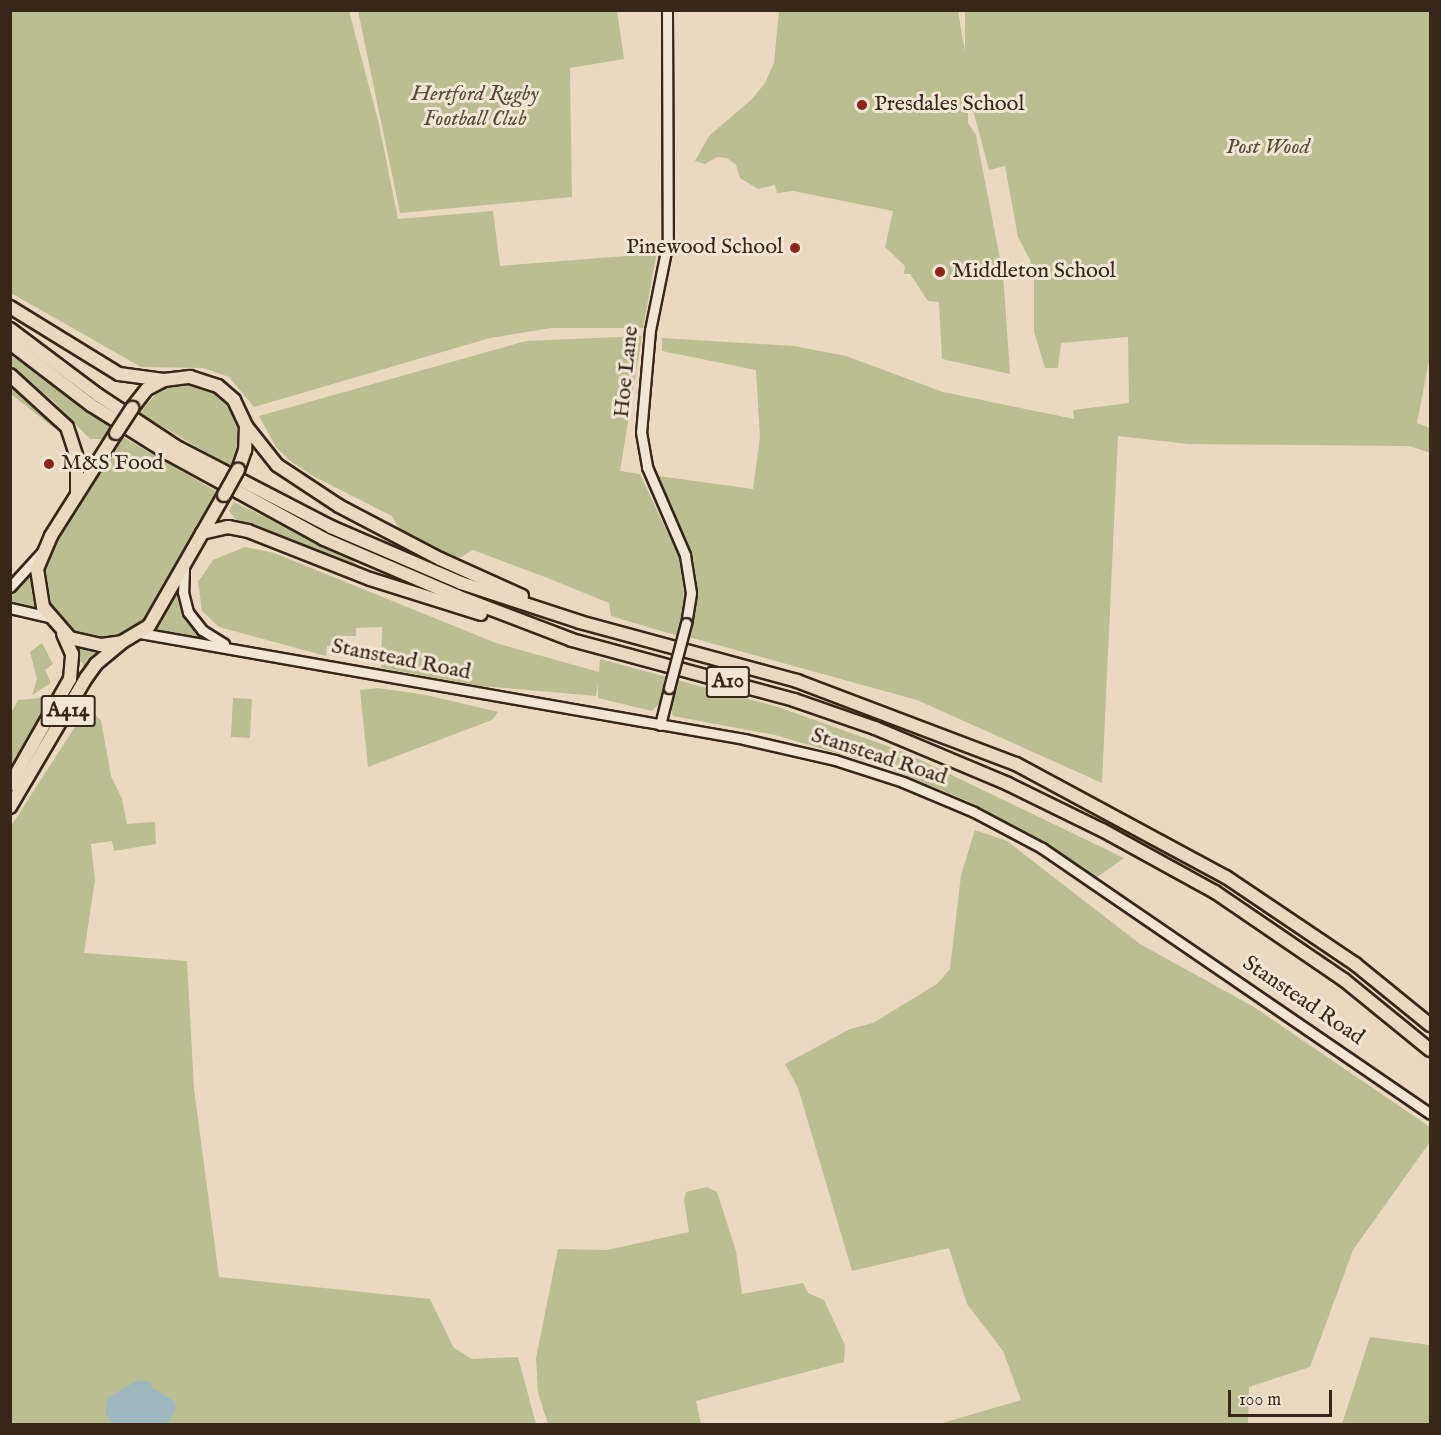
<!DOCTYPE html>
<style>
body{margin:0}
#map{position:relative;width:1441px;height:1435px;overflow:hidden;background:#ead9c0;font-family:"IM FELL English",serif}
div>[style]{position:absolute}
.green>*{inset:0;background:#bbbe90;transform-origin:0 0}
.water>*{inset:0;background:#9eb7be}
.roads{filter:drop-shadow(2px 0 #37261a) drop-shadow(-2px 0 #37261a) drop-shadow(0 2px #37261a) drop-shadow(0 -2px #37261a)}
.secondary>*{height:9px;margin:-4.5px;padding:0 4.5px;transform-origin:4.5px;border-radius:4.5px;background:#f1e6d6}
.highway>*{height:12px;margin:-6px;padding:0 6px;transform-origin:6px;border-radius:6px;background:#ead9c0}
.bridges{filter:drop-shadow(2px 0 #37261a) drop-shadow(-2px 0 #37261a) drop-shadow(0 2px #37261a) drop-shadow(0 -2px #37261a)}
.secondary-bridge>*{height:9px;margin:-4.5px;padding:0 4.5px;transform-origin:4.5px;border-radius:4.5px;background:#f1e6d6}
.highway-bridge>*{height:12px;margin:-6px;padding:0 6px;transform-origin:6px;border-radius:6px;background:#ead9c0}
.dots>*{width:16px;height:16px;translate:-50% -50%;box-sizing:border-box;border:3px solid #f1e6d6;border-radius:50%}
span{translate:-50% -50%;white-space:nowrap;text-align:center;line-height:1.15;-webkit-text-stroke:6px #f1e6d6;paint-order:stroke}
.shield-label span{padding:2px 4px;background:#f1e6d6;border:2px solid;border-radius:4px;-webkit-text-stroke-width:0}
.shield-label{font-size:21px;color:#37261a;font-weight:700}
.park-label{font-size:22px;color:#584c38;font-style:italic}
.poi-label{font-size:22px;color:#37261a}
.left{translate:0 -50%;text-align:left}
.right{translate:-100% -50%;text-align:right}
.street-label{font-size:22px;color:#37261a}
.frame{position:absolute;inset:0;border:12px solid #37261a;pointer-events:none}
.scale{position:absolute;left:1228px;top:1390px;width:104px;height:27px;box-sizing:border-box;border:3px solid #37261a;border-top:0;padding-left:8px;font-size:18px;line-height:21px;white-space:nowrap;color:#37261a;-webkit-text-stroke:4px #f1e6d6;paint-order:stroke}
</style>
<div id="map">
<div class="green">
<i style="clip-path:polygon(10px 11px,349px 11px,379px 124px,398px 219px,493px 211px,500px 266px,638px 255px,638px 248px,658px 246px,643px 328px,551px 328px,490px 338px,254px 407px,229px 377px,203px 368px,141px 367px,11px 293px)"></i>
<i style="clip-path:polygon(358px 11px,617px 11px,624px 59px,570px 68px,572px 197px,400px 213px)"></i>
<i style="clip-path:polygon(779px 11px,958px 11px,965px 52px,965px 11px,1430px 11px,1430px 356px,1417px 423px,1430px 428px,1430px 453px,1410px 446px,1188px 444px,1118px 436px,1102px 783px,917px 700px,689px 637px,697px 597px,694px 562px,658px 476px,753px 489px,760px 437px,756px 370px,662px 351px,662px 338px,794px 346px,846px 356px,943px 392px,1074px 419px,1073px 410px,1129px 403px,1128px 337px,1061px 343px,1058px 368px,1045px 368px,1034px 332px,1034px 278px,1030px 260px,1018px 237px,1005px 166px,989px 170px,968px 91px,968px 123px,976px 135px,1003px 274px,1010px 374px,942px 359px,939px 302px,928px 301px,910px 274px,904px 274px,905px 266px,885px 247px,893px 211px,793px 191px,777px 193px,775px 185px,758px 189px,740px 178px,736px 165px,727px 158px,717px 157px,705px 164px,695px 161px,709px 136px,752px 99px,765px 83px,774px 63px)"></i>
<i style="clip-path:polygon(642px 336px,620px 471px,640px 474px,683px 566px,684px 610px,678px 636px,611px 616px,609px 603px,545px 577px,473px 550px,459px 558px,448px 555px,401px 532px,392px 516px,315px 477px,289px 460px,276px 447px,259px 416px,526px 341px)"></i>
<i style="clip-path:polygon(10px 355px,108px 423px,110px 427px,103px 439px,90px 439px,52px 400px,11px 368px)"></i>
<i style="clip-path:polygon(10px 380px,57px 425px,54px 428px,11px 394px)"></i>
<i style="clip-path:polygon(195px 384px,216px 392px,236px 415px,241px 446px,233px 468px,139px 413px,159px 391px,173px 385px)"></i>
<i style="clip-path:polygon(121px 436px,219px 493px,158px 608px,136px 631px,106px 641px,68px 630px,51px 612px,41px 581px,44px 557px)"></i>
<i style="clip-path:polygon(234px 502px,351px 559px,358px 566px,238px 522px,229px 511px)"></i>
<i style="clip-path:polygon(245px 547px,274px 553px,496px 643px,599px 672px,600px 659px,667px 677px,661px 702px,652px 711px,598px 698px,598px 683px,596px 696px,481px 686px,381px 668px,382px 627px,356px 628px,356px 636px,341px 636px,340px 647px,327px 646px,326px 656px,219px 627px,202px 611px,198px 582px,213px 560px)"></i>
<i style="clip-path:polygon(32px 571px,37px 609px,11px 605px,10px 592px)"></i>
<i style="clip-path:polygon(178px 591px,207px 638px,207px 639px,153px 630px)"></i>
<i style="clip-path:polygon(42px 643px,53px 664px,45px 670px,51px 683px,32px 695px,37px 679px,30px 652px)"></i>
<i style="clip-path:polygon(74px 646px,103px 652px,83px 675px,83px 663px,78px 661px)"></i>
<i style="clip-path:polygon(677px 680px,778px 707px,904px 752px,1124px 858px,1096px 878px,970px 802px,888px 768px,775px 735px,673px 716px,670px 706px)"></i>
<i style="clip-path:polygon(378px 688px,426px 695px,498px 712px,492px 720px,368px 767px,360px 690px)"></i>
<i style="clip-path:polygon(51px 697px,44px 713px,11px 767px,11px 713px,18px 700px)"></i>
<i style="left:233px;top:698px;width:19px;height:39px;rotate:3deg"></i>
<i style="clip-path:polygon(87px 708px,101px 720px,111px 776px,122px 799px,127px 824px,155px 822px,156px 844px,114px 851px,112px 841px,91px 844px,95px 880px,84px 953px,187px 961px,194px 1089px,219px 1277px,430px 1299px,454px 1348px,472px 1359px,518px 1357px,536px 1424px,11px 1424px,11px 826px)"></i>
<i style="clip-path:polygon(975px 830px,1007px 841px,1140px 944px,1254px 1007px,1430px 1127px,1430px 1142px,1353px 1250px,1310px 1367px,1249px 1387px,1248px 1424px,939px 1424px,1021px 1400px,1003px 1351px,967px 1304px,949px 1248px,852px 1271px,798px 1088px,785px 1064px,850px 1029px,873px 1023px,937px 984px,950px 969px,961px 875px)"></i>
<i style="clip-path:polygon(707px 1187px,717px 1192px,736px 1251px,742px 1294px,803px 1283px,808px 1293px,824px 1300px,845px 1345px,844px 1362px,696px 1401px,701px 1424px,548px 1424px,538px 1393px,536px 1358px,558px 1249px,607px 1250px,689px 1232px,684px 1200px,686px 1192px)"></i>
<i style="clip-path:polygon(1370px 1337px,1430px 1345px,1430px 1424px,1342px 1424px)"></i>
</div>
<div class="water">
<i style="clip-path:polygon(136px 1381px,150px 1382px,152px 1388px,174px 1401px,176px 1408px,168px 1424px,112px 1424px,105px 1412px,108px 1398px)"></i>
</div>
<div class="roads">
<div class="secondary">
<i style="left:667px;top:10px;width:231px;rotate:89.8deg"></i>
<i style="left:668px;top:241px;width:91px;rotate:101.4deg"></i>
<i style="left:650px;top:330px;width:102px;rotate:95deg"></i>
<i style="left:641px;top:432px;width:36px;rotate:80deg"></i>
<i style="left:647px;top:467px;width:96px;rotate:66.6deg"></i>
<i style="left:685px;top:555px;width:38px;rotate:81deg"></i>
<i style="left:691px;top:593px;width:30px;rotate:99deg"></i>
<i style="left:184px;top:568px;width:24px;rotate:92deg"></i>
<i style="left:183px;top:592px;width:21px;rotate:76deg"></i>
<i style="left:188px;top:612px;width:23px;rotate:52deg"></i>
<i style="left:202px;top:630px;width:26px;rotate:32deg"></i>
<i style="left:10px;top:587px;width:46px;rotate:-47.6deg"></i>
<i style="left:10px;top:608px;width:40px;rotate:13deg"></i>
<i style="left:140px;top:633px;width:613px;rotate:9.95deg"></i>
<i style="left:744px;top:739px;width:93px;rotate:13deg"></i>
<i style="left:835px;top:760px;width:71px;rotate:17.9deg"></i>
<i style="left:903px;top:782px;width:77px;rotate:22.9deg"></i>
<i style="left:974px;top:812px;width:77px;rotate:27.9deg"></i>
<i style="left:1042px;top:848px;width:470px;rotate:34.4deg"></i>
<i style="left:660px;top:725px;width:38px;rotate:-76deg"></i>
</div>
<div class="highway">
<i style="left:10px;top:307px;width:128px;rotate:31.6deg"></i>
<i style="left:119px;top:374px;width:45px;rotate:7.6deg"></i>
<i style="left:10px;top:329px;width:110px;rotate:36.9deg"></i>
<i style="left:98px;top:395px;width:92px;rotate:33.5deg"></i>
<i style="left:175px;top:446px;width:176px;rotate:27.4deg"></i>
<i style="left:331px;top:527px;width:142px;rotate:23.3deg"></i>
<i style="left:461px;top:583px;width:125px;rotate:18.1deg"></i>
<i style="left:580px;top:622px;width:225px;rotate:15.2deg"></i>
<i style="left:797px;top:681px;width:234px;rotate:20.8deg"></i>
<i style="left:1016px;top:764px;width:238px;rotate:28.3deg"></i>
<i style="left:1226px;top:877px;width:156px;rotate:34deg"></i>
<i style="left:1355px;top:964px;width:97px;rotate:39.1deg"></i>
<i style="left:10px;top:343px;width:102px;rotate:37.4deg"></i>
<i style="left:91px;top:405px;width:92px;rotate:32.1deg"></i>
<i style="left:169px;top:454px;width:177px;rotate:28.7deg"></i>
<i style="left:324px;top:539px;width:145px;rotate:23.2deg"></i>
<i style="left:457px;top:596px;width:123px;rotate:20.9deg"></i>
<i style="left:572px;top:640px;width:230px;rotate:15.1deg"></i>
<i style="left:794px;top:700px;width:86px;rotate:19.1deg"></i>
<i style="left:875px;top:728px;width:144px;rotate:22.8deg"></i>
<i style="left:1008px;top:784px;width:105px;rotate:26.1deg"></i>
<i style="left:1102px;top:830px;width:129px;rotate:28.8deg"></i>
<i style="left:1215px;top:892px;width:156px;rotate:34.3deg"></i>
<i style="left:1344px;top:980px;width:111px;rotate:39.1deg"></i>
<i style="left:10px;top:375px;width:77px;rotate:42.4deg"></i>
<i style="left:67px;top:427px;width:33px;rotate:72deg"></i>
<i style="left:77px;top:458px;width:36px;rotate:90deg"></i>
<i style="left:132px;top:408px;width:24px;rotate:-52deg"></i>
<i style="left:147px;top:389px;width:19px;rotate:-28deg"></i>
<i style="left:164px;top:380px;width:26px;rotate:-7deg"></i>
<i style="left:190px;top:377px;width:29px;rotate:18deg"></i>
<i style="left:218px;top:386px;width:21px;rotate:41deg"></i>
<i style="left:234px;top:400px;width:29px;rotate:65deg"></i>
<i style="left:246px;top:426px;width:24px;rotate:92deg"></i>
<i style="left:245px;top:450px;width:21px;rotate:109deg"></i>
<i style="left:246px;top:426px;width:50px;rotate:51.5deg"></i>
<i style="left:277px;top:465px;width:74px;rotate:33.5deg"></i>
<i style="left:339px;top:506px;width:114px;rotate:27.7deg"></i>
<i style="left:440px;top:559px;width:90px;rotate:24.3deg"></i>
<i style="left:116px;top:433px;width:122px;rotate:122.3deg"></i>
<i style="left:51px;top:536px;width:36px;rotate:113deg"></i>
<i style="left:37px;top:569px;width:38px;rotate:81deg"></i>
<i style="left:43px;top:607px;width:41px;rotate:48.9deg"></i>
<i style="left:70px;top:638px;width:32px;rotate:13deg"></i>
<i style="left:101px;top:645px;width:21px;rotate:-8deg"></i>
<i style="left:122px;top:642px;width:31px;rotate:-31deg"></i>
<i style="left:149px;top:626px;width:151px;rotate:-60.2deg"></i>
<i style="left:202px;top:533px;width:27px;rotate:-13deg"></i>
<i style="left:228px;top:527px;width:20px;rotate:11deg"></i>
<i style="left:248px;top:531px;width:131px;rotate:21.5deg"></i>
<i style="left:370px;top:579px;width:116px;rotate:17.5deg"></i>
<i style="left:10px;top:785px;width:122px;rotate:-60.5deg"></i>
<i style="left:70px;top:679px;width:25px;rotate:-85deg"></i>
<i style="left:72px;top:654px;width:22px;rotate:-114deg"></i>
<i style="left:10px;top:807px;width:150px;rotate:-59.5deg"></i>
<i style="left:86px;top:678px;width:17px;rotate:-54deg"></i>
<i style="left:96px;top:664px;width:33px;rotate:-40deg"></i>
</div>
</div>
<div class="bridges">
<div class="secondary-bridge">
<i style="left:669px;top:688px;width:67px;rotate:-75.3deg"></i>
</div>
<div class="highway-bridge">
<i style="left:116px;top:433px;width:30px;rotate:-57deg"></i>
<i style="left:224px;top:495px;width:29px;rotate:-61deg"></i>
</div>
</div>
<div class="dots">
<i style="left:862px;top:105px;background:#8f2418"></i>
<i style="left:795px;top:248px;background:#8f2418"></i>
<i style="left:940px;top:272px;background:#8f2418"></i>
<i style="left:49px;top:464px;background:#8f2418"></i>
</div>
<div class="shield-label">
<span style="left:728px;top:682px">A10</span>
<span style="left:68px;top:711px">A414</span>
</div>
<div class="park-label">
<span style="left:475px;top:107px">Hertford Rugby<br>Football Club</span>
<span style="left:1268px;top:148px">Post Wood</span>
</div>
<div class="poi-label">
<span class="left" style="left:874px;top:105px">Presdales School</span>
<span class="right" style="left:783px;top:248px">Pinewood School</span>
<span class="left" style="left:952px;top:272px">Middleton School</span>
<span class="left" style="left:61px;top:464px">M&amp;S Food</span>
</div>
<div class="street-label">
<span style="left:627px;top:372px;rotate:-84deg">Hoe Lane</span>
<span style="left:401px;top:660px;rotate:11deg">Stanstead Road</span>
<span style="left:879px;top:757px;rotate:18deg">Stanstead Road</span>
<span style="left:1303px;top:1001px;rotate:34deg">Stanstead Road</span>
</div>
<div class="frame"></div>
<div class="scale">100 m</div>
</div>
